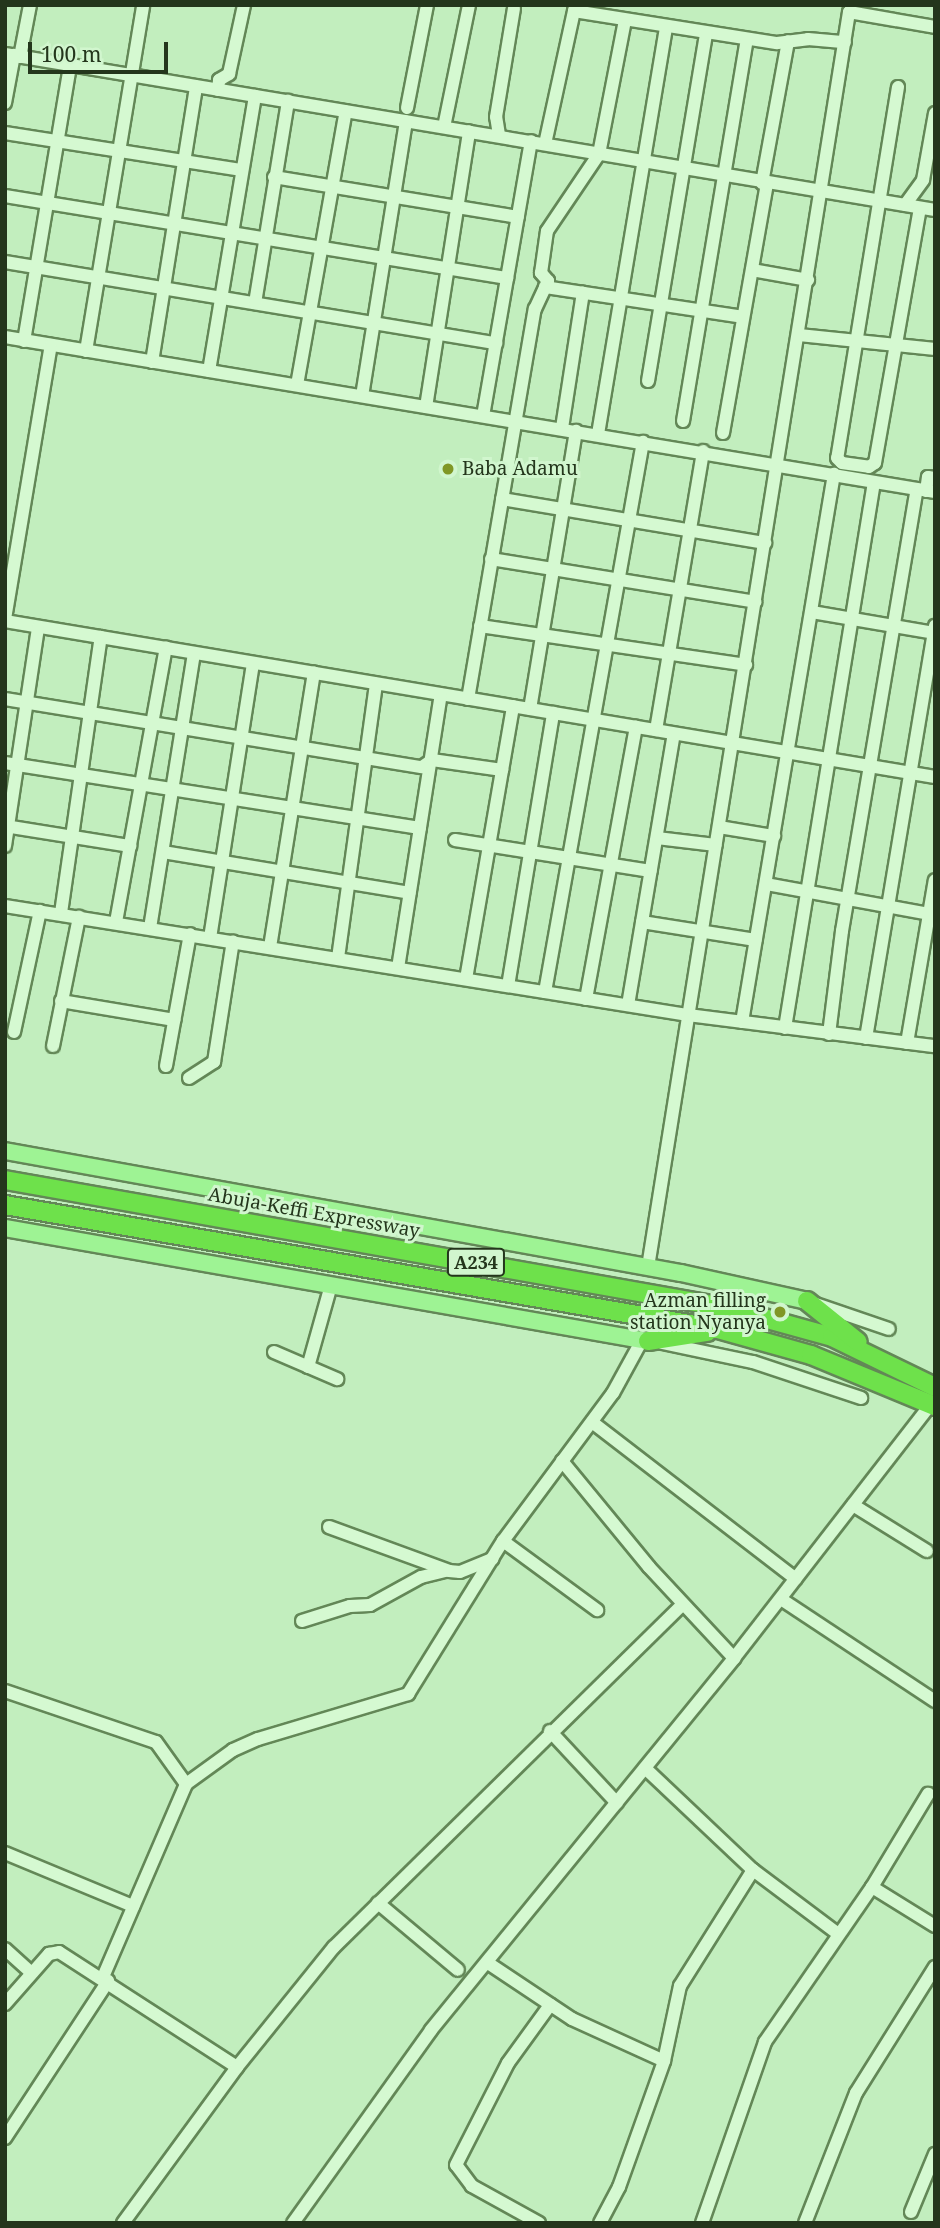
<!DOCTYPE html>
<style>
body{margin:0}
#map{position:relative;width:940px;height:2228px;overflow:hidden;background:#c2eebe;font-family:"Noto Serif",serif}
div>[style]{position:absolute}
.roads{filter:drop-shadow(2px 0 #638757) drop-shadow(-2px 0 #638757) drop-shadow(0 2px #638757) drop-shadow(0 -2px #638757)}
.minor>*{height:12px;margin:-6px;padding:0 6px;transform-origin:6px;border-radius:6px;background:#d5f9d1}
.major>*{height:16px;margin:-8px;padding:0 8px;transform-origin:8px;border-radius:8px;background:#9ef394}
.highway>*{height:18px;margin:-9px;padding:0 9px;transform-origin:9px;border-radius:9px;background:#6ee14b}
.dots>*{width:19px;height:19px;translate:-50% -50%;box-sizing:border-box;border:4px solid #d1f6ce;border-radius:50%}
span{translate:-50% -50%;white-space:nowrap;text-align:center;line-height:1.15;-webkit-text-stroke:6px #d1f6ce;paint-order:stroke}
.shield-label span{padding:2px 5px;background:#d1f6ce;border:2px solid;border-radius:5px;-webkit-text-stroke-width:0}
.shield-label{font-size:18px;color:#24361c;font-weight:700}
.poi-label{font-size:19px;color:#24361c}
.left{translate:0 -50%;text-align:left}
.right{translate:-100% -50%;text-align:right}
.street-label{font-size:19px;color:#24361c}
.frame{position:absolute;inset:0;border:7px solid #24361c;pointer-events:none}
.scale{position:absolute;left:28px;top:42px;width:140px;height:32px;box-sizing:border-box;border:4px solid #24361c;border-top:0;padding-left:9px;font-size:21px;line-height:24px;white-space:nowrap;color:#24361c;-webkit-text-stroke:5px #d1f6ce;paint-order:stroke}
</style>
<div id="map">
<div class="roads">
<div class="minor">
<i style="left:574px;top:11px;width:206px;rotate:9deg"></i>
<i style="left:777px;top:43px;width:31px;rotate:-7deg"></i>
<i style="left:808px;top:39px;width:37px;rotate:5deg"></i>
<i style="left:5px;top:54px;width:943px;rotate:9.52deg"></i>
<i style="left:20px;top:57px;width:53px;rotate:-79.1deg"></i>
<i style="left:898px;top:87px;width:376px;rotate:99.3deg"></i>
<i style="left:837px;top:458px;width:7px;rotate:45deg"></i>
<i style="left:842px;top:463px;width:27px;rotate:8deg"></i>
<i style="left:869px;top:467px;width:7px;rotate:-34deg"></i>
<i style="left:875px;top:463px;width:259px;rotate:-80deg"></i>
<i style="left:218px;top:90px;width:10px;rotate:-84deg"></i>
<i style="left:219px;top:80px;width:12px;rotate:-31deg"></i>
<i style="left:229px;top:74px;width:71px;rotate:-77.7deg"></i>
<i style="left:5px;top:103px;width:49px;rotate:-79.4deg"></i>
<i style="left:407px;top:108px;width:105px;rotate:-79deg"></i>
<i style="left:444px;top:127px;width:125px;rotate:-78.4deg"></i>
<i style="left:5px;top:133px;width:240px;rotate:8.9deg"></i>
<i style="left:499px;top:135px;width:18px;rotate:-99deg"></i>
<i style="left:496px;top:117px;width:110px;rotate:-80.6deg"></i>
<i style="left:545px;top:144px;width:141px;rotate:-77.7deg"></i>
<i style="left:274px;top:177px;width:247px;rotate:9.3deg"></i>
<i style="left:762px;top:183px;width:144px;rotate:-79.6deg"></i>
<i style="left:5px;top:196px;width:509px;rotate:9.28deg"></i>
<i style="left:905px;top:205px;width:31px;rotate:-54deg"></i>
<i style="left:923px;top:180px;width:68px;rotate:-79.8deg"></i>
<i style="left:5px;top:262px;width:498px;rotate:9.4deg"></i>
<i style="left:752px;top:270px;width:57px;rotate:10.1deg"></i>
<i style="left:545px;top:287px;width:200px;rotate:8.6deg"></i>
<i style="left:255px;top:303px;width:205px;rotate:-80.7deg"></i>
<i style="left:799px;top:335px;width:137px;rotate:5.9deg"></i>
<i style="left:5px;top:337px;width:943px;rotate:9.46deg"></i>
<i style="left:24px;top:341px;width:280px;rotate:-80.5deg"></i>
<i style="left:86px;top:351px;width:351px;rotate:-80.6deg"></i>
<i style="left:152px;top:362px;width:279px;rotate:-80.9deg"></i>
<i style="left:209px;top:371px;width:279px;rotate:-80.5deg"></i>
<i style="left:648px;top:381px;width:353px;rotate:-80.5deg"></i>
<i style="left:297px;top:385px;width:278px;rotate:-79.9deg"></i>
<i style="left:362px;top:396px;width:278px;rotate:-80.9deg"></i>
<i style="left:426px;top:407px;width:279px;rotate:-81.1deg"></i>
<i style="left:483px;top:416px;width:279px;rotate:-80.1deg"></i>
<i style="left:683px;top:421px;width:387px;rotate:-80.5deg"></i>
<i style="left:562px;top:428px;width:137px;rotate:-81.2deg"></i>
<i style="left:723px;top:433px;width:253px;rotate:-80deg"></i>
<i style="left:598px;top:434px;width:412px;rotate:-80.5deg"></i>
<i style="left:926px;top:491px;width:14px;rotate:-82deg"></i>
<i style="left:928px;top:477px;width:7px;rotate:8deg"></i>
<i style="left:502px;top:499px;width:267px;rotate:9.5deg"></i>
<i style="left:491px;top:559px;width:268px;rotate:9.2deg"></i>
<i style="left:812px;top:612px;width:125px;rotate:9.7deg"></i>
<i style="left:5px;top:619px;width:278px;rotate:-80.5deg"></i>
<i style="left:5px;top:621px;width:943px;rotate:9.52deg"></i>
<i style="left:480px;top:626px;width:269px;rotate:8.3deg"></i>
<i style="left:5px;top:699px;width:423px;rotate:9.3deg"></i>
<i style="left:422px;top:767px;width:12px;rotate:-35deg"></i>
<i style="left:432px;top:760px;width:71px;rotate:8.1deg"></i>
<i style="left:468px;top:699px;width:396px;rotate:-80.3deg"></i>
<i style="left:535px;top:309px;width:31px;rotate:-65deg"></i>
<i style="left:548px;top:281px;width:11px;rotate:-131deg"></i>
<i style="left:541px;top:273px;width:42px;rotate:-81.9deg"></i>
<i style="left:547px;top:231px;width:93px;rotate:-56deg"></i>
<i style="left:599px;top:154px;width:136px;rotate:-79deg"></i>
<i style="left:530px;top:709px;width:282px;rotate:-80.6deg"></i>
<i style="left:656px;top:730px;width:283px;rotate:-80.4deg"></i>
<i style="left:5px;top:763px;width:420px;rotate:8.9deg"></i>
<i style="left:5px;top:826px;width:127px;rotate:9.1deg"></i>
<i style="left:719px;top:827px;width:56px;rotate:9.3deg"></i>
<i style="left:657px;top:838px;width:59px;rotate:6.8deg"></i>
<i style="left:455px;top:840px;width:198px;rotate:9deg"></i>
<i style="left:5px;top:846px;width:221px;rotate:-81.4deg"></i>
<i style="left:163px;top:852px;width:250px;rotate:9.4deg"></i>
<i style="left:766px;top:884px;width:172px;rotate:10.4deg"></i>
<i style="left:5px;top:906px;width:692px;rotate:9.07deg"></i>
<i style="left:688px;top:1015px;width:249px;rotate:7.2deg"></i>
<i style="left:61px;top:913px;width:279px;rotate:-81.8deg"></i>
<i style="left:116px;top:922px;width:279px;rotate:-79.7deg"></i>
<i style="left:642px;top:922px;width:115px;rotate:9deg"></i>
<i style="left:150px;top:928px;width:278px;rotate:-80.9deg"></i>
<i style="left:210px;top:938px;width:278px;rotate:-81.1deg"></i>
<i style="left:270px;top:947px;width:278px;rotate:-80.9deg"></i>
<i style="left:338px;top:958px;width:277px;rotate:-82.1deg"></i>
<i style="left:398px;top:968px;width:277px;rotate:-81.1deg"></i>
<i style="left:466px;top:979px;width:277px;rotate:-80.2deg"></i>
<i style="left:508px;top:986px;width:277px;rotate:-80.6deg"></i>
<i style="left:545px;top:992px;width:559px;rotate:-79.9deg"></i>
<i style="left:586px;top:999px;width:277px;rotate:-79.6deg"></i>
<i style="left:61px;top:1001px;width:115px;rotate:9.5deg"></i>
<i style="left:628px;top:1005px;width:275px;rotate:-80.4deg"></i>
<i style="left:742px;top:1022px;width:556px;rotate:-80.47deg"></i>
<i style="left:785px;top:1028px;width:553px;rotate:-80.74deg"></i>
<i style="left:14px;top:1032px;width:124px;rotate:-77.9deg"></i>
<i style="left:829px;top:1034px;width:104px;rotate:-82.8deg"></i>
<i style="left:842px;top:931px;width:448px;rotate:-80.4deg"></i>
<i style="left:866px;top:1038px;width:418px;rotate:-80.5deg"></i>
<i style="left:907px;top:1043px;width:165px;rotate:-80.3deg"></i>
<i style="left:53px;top:1046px;width:132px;rotate:-78.6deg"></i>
<i style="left:166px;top:1066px;width:134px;rotate:-79.7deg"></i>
<i style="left:189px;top:1078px;width:30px;rotate:-33deg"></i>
<i style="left:214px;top:1062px;width:122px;rotate:-81.1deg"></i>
<i style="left:648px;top:1267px;width:1271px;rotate:-80.9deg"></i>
<i style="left:849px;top:12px;width:87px;rotate:9.9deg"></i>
<i style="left:813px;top:1303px;width:80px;rotate:18.9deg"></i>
<i style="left:662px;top:1343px;width:93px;rotate:11.8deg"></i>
<i style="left:753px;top:1362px;width:114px;rotate:18.4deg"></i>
<i style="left:274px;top:1352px;width:69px;rotate:23.2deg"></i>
<i style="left:308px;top:1367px;width:85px;rotate:-74.3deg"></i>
<i style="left:592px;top:1422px;width:257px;rotate:37.6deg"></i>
<i style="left:562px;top:1461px;width:137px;rotate:50.6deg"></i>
<i style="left:649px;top:1567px;width:125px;rotate:47deg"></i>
<i style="left:853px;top:1505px;width:87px;rotate:31.9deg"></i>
<i style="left:329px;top:1527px;width:128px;rotate:20.1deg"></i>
<i style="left:449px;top:1571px;width:11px;rotate:5deg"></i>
<i style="left:460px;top:1572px;width:35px;rotate:-22deg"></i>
<i style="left:503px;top:1541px;width:117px;rotate:36.3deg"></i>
<i style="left:781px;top:1599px;width:185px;rotate:33.5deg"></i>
<i style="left:302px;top:1621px;width:50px;rotate:-17.4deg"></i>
<i style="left:350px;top:1606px;width:20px;rotate:-3deg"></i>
<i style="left:370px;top:1605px;width:58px;rotate:-28.8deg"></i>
<i style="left:421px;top:1577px;width:25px;rotate:-14deg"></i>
<i style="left:5px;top:1691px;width:159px;rotate:18.7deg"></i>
<i style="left:156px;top:1742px;width:52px;rotate:54.5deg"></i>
<i style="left:550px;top:1731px;width:98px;rotate:47.1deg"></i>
<i style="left:645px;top:1768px;width:149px;rotate:43.4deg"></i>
<i style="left:753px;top:1870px;width:105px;rotate:36.9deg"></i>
<i style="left:5px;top:1853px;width:139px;rotate:22.5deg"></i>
<i style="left:872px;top:1887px;width:74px;rotate:31.8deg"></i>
<i style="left:378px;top:1903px;width:104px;rotate:39.9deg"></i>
<i style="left:5px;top:1949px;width:36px;rotate:42deg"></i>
<i style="left:488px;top:1963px;width:101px;rotate:33.7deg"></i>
<i style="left:572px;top:2019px;width:101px;rotate:24.5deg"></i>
<i style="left:103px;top:1977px;width:210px;rotate:-66.7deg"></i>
<i style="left:186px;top:1784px;width:58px;rotate:-35.9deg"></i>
<i style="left:233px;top:1750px;width:27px;rotate:-24deg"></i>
<i style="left:258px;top:1739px;width:157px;rotate:-16.7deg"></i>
<i style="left:408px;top:1694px;width:180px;rotate:-58.2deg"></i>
<i style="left:503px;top:1541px;width:184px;rotate:-53.4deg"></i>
<i style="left:613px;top:1393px;width:60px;rotate:-61.3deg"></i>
<i style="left:5px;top:2004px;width:67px;rotate:-48.7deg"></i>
<i style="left:49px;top:1954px;width:10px;rotate:-11deg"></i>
<i style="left:59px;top:1952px;width:212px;rotate:32.9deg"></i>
<i style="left:5px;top:2138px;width:188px;rotate:-56.7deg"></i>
<i style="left:911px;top:2212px;width:63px;rotate:-67.5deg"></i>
<i style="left:123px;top:2223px;width:193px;rotate:-53.8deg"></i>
<i style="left:237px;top:2067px;width:154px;rotate:-51.1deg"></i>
<i style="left:334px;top:1947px;width:489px;rotate:-44.5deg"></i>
<i style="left:293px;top:2223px;width:237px;rotate:-54.4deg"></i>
<i style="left:431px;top:2030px;width:480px;rotate:-50.8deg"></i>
<i style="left:734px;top:1658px;width:321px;rotate:-52.2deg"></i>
<i style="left:539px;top:2223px;width:77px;rotate:-151.1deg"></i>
<i style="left:472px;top:2186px;width:26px;rotate:-127deg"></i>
<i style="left:456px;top:2165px;width:114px;rotate:-63deg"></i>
<i style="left:508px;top:2063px;width:72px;rotate:-54.1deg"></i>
<i style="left:600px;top:2223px;width:41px;rotate:-62.2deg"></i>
<i style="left:619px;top:2187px;width:134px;rotate:-70.3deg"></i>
<i style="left:664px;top:2061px;width:77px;rotate:-78deg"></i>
<i style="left:680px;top:1986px;width:137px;rotate:-57.8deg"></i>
<i style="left:702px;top:2223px;width:192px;rotate:-70.8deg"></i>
<i style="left:765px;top:2042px;width:188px;rotate:-55.4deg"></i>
<i style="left:872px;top:1887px;width:109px;rotate:-58.9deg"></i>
<i style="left:805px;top:2223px;width:140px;rotate:-68.6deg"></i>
<i style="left:856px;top:2093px;width:149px;rotate:-57.9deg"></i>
</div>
<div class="major">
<i style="left:5px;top:1151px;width:687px;rotate:10.23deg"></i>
<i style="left:681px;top:1273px;width:129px;rotate:12.5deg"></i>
<i style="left:5px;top:1228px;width:653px;rotate:9.97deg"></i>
</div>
<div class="highway">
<i style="left:5px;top:1180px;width:730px;rotate:10.02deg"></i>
<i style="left:724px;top:1307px;width:112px;rotate:15.5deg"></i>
<i style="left:832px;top:1337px;width:114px;rotate:25.9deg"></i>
<i style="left:5px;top:1205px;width:724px;rotate:9.87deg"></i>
<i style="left:718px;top:1329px;width:97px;rotate:15.6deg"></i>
<i style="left:811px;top:1355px;width:134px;rotate:22.4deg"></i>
<i style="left:807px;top:1301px;width:65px;rotate:38.8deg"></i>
<i style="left:648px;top:1341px;width:60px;rotate:-8.7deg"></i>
</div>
</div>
<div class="dots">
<i style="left:448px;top:469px;background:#809725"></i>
<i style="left:780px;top:1312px;background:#809725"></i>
</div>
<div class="shield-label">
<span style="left:476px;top:1262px">A234</span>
</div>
<div class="poi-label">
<span class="left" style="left:462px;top:469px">Baba Adamu</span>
<span class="right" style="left:766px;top:1312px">Azman filling<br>station Nyanya</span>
</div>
<div class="street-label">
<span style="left:314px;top:1213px;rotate:10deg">Abuja-Keffi Expressway</span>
</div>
<div class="frame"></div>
<div class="scale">100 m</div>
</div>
